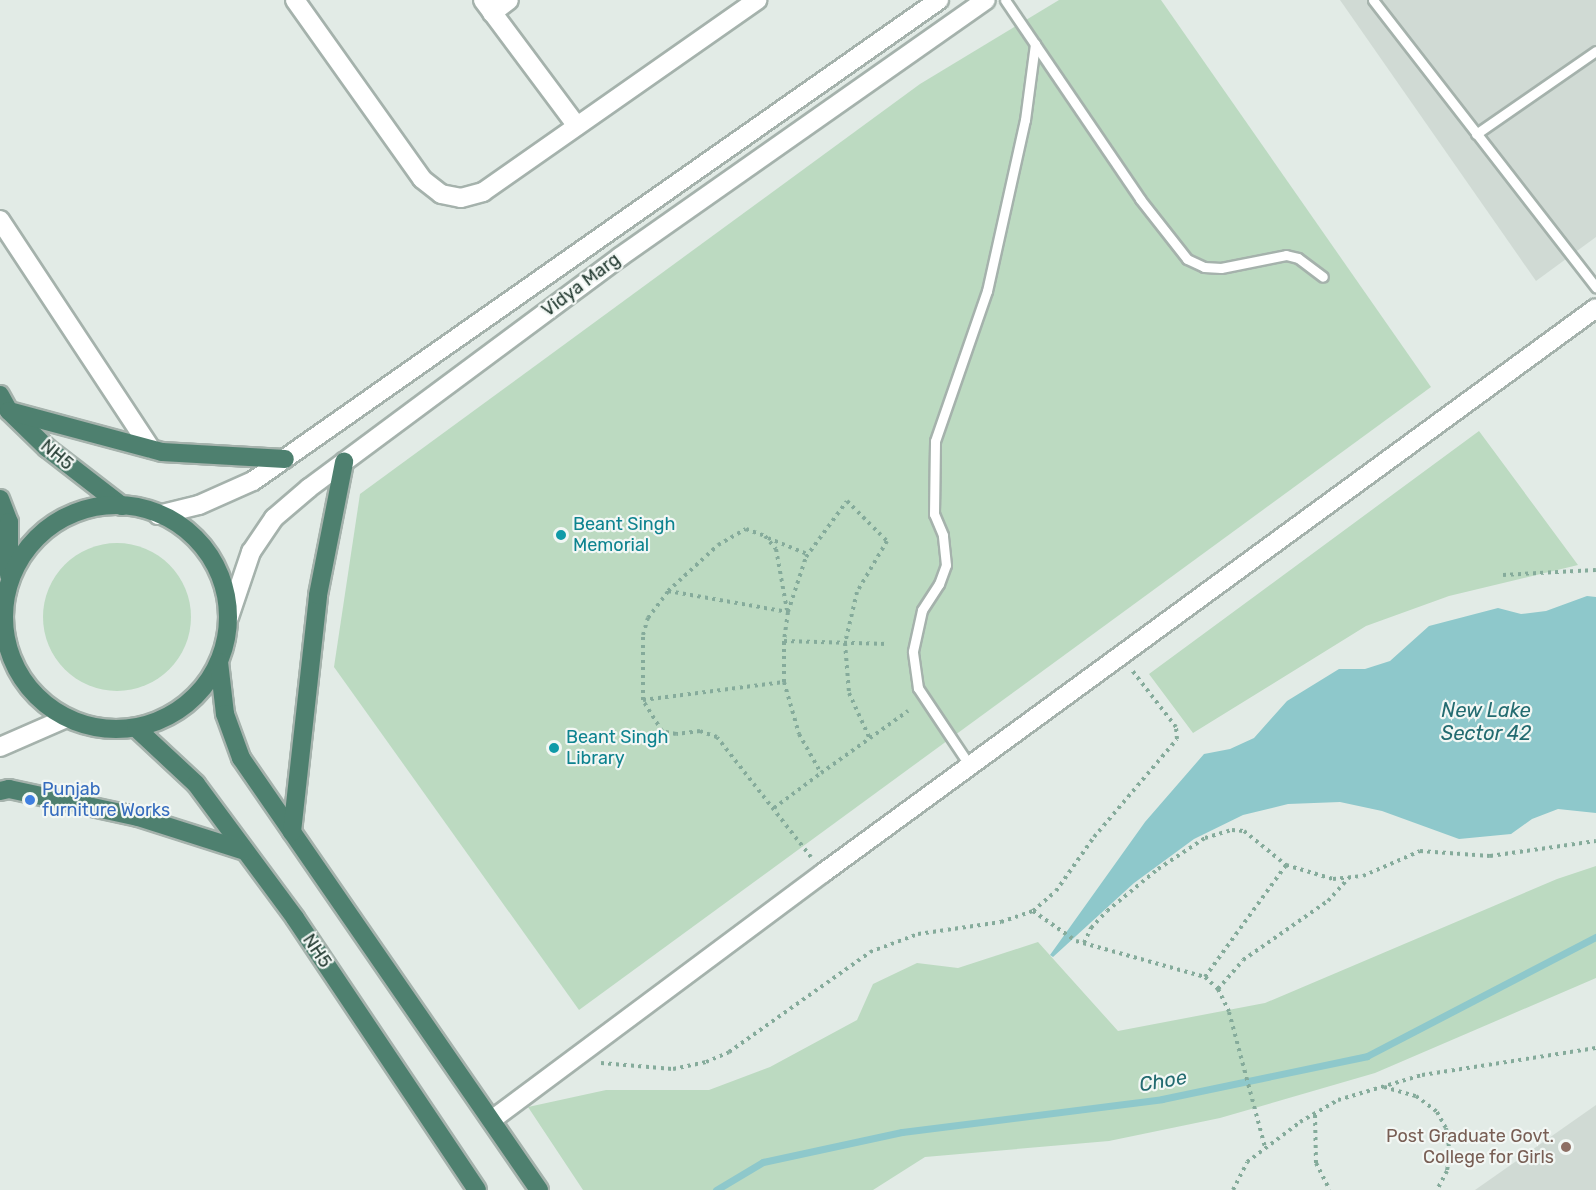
<!DOCTYPE html>
<style>
body{margin:0}
#map{position:relative;width:1596px;height:1190px;overflow:hidden;background:#e2ebe6;font-family:Rubik,sans-serif}
div>[style]{position:absolute}
.built>*{inset:0;background:#d0dad4}
.green>*{inset:0;background:#bcdac1}
.round{border-radius:50%}
.water>*{inset:0;background:#8ec8cb}
.stream>*{height:7px;margin:-3.5px;padding:0 3.5px;transform-origin:3.5px;border-radius:3.5px;background:#8ec8cb}
.path>*{height:4px;margin-top:-2px;transform-origin:0;background:repeating-linear-gradient(90deg,#85ab9b 0 3px,transparent 0 7.5px)}
.roads{filter:drop-shadow(2px 0 #a5b2ac) drop-shadow(-2px 0 #a5b2ac) drop-shadow(0 2px #a5b2ac) drop-shadow(0 -2px #a5b2ac)}
.service>*{height:9px;margin:-4.5px;padding:0 4.5px;transform-origin:4.5px;border-radius:4.5px;background:#fff}
.minor>*{height:18px;margin:-9px;padding:0 9px;transform-origin:9px;border-radius:9px;background:#fff}
.tertiary>*{height:18px;margin:-9px;padding:0 9px;transform-origin:9px;border-radius:9px;background:#fff}
.secondary>*{height:18px;margin:-9px;padding:0 9px;transform-origin:9px;border-radius:9px;background:#fff}
.trunk>*{height:18px;margin:-9px;padding:0 9px;transform-origin:9px;border-radius:9px;background:#4e806f}
.trunk>.ring{margin:-9px;padding:0;box-sizing:content-box;background:none;border:18px solid #4e806f;border-radius:50%}
.dots>*{width:16px;height:16px;translate:-50% -50%;box-sizing:border-box;border:3px solid #f2f7f4;border-radius:50%}
span{translate:-50% -50%;white-space:nowrap;text-align:center;line-height:1.15;-webkit-text-stroke:4.5px #f2f7f4;paint-order:stroke}
.street-label{font-size:18px;color:#233a31}
.culture-label{font-size:18px;color:#0d838f}
.left{translate:0 -50%;text-align:left}
.shop-label{font-size:18px;color:#366cbe}
.education-label{font-size:18px;color:#785e54}
.right{translate:-100% -50%;text-align:right}
.water-label{font-size:20px;color:#236b70;font-style:italic}
</style>
<div id="map">
<div class="built">
<i style="clip-path:polygon(1340px 0,1596px 0,1596px 237px,1536px 281px)"></i>
<i style="clip-path:polygon(1596px 1105px,1596px 1190px,1475px 1190px)"></i>
</div>
<div class="green">
<i style="clip-path:polygon(1059px 0,1161px 0,1431px 387px,579px 1010px,334px 667px,360px 494px,920px 84px)"></i>
<i style="clip-path:polygon(1479px 431px,1578px 565px,1449px 596px,1366px 626px,1193px 733px,1149px 674px)"></i>
<i class="round" style="left:43px;top:543px;width:148px;height:148px"></i>
<i style="clip-path:polygon(1596px 866px,1596px 978px,1375px 1073px,1220px 1118px,1109px 1141px,925px 1157px,873px 1190px,583px 1190px,528px 1107px,606px 1090px,709px 1090px,770px 1067px,857px 1020px,873px 984px,917px 963px,958px 968px,1038px 942px,1118px 1031px,1265px 1003px,1557px 879px)"></i>
</div>
<div class="water">
<i style="clip-path:polygon(1587px 596px,1596px 597px,1596px 813px,1558px 809px,1532px 819px,1511px 834px,1459px 839px,1382px 811px,1340px 802px,1288px 804px,1243px 815px,1194px 839px,1134px 883px,1053px 957px,1050px 955px,1145px 822px,1204px 754px,1230px 749px,1254px 738px,1287px 701px,1339px 669px,1365px 669px,1390px 661px,1429px 626px,1498px 608px,1521px 614px,1546px 611px)"></i>
</div>
<div class="stream">
<i style="left:716px;top:1190px;width:55px;rotate:-30.8deg"></i>
<i style="left:763px;top:1162px;width:142px;rotate:-12.2deg"></i>
<i style="left:902px;top:1132px;width:262px;rotate:-7.2deg"></i>
<i style="left:1162px;top:1099px;width:209px;rotate:-11.8deg"></i>
<i style="left:1367px;top:1056px;width:258px;rotate:-27.5deg"></i>
</div>
<div class="path">
<i style="left:768px;top:538px;width:42px;rotate:22.3deg"></i>
<i style="left:1503px;top:575px;width:93px;rotate:-3.1deg"></i>
<i style="left:668px;top:591px;width:68px;rotate:-42.6deg"></i>
<i style="left:718px;top:545px;width:32px;rotate:-30deg"></i>
<i style="left:746px;top:529px;width:20px;rotate:20deg"></i>
<i style="left:765px;top:536px;width:17px;rotate:50deg"></i>
<i style="left:776px;top:549px;width:62px;rotate:79.8deg"></i>
<i style="left:788px;top:612px;width:58px;rotate:-71.9deg"></i>
<i style="left:806px;top:557px;width:69px;rotate:-53.8deg"></i>
<i style="left:847px;top:501px;width:57px;rotate:45deg"></i>
<i style="left:887px;top:541px;width:59px;rotate:120.5deg"></i>
<i style="left:857px;top:592px;width:52px;rotate:103.2deg"></i>
<i style="left:845px;top:643px;width:50px;rotate:85.4deg"></i>
<i style="left:849px;top:693px;width:51px;rotate:65.5deg"></i>
<i style="left:784px;top:682px;width:54px;rotate:73.9deg"></i>
<i style="left:799px;top:734px;width:45px;rotate:60.6deg"></i>
<i style="left:821px;top:773px;width:107px;rotate:-35.5deg"></i>
<i style="left:643px;top:700px;width:65px;rotate:-90deg"></i>
<i style="left:643px;top:635px;width:18px;rotate:-74deg"></i>
<i style="left:648px;top:618px;width:34px;rotate:-53deg"></i>
<i style="left:668px;top:591px;width:122px;rotate:9.9deg"></i>
<i style="left:788px;top:612px;width:29px;rotate:98deg"></i>
<i style="left:774px;top:808px;width:59px;rotate:-36.7deg"></i>
<i style="left:811px;top:857px;width:152px;rotate:-128.1deg"></i>
<i style="left:717px;top:737px;width:18px;rotate:-161deg"></i>
<i style="left:700px;top:731px;width:24px;rotate:173deg"></i>
<i style="left:676px;top:734px;width:14px;rotate:-168deg"></i>
<i style="left:662px;top:731px;width:36px;rotate:-122deg"></i>
<i style="left:643px;top:700px;width:142px;rotate:-7.3deg"></i>
<i style="left:784px;top:682px;width:41px;rotate:-90deg"></i>
<i style="left:784px;top:641px;width:104px;rotate:1.7deg"></i>
<i style="left:1033px;top:911px;width:52px;rotate:34.9deg"></i>
<i style="left:1076px;top:941px;width:134px;rotate:15.6deg"></i>
<i style="left:1205px;top:977px;width:18px;rotate:43deg"></i>
<i style="left:1218px;top:989px;width:25px;rotate:64deg"></i>
<i style="left:1229px;top:1012px;width:140px;rotate:75.1deg"></i>
<i style="left:1084px;top:943px;width:17px;rotate:-65deg"></i>
<i style="left:1091px;top:928px;width:23px;rotate:-47deg"></i>
<i style="left:1107px;top:911px;width:66px;rotate:-39.5deg"></i>
<i style="left:1158px;top:869px;width:56px;rotate:-33.4deg"></i>
<i style="left:1205px;top:838px;width:28px;rotate:-17deg"></i>
<i style="left:1232px;top:830px;width:12px;rotate:5deg"></i>
<i style="left:1244px;top:831px;width:54px;rotate:39deg"></i>
<i style="left:1286px;top:865px;width:49px;rotate:16.6deg"></i>
<i style="left:1333px;top:879px;width:30px;rotate:-6deg"></i>
<i style="left:1363px;top:876px;width:62px;rotate:-23.7deg"></i>
<i style="left:1420px;top:851px;width:70px;rotate:4.1deg"></i>
<i style="left:1490px;top:856px;width:107px;rotate:-8.1deg"></i>
<i style="left:1205px;top:977px;width:138px;rotate:-54.1deg"></i>
<i style="left:1218px;top:989px;width:38px;rotate:-49deg"></i>
<i style="left:1243px;top:960px;width:103px;rotate:-34.8deg"></i>
<i style="left:1328px;top:901px;width:31px;rotate:-48deg"></i>
<i style="left:601px;top:1063px;width:72px;rotate:4.8deg"></i>
<i style="left:673px;top:1069px;width:34px;rotate:-12deg"></i>
<i style="left:706px;top:1062px;width:25px;rotate:-23deg"></i>
<i style="left:729px;top:1052px;width:173px;rotate:-35.3deg"></i>
<i style="left:870px;top:952px;width:51px;rotate:-20.6deg"></i>
<i style="left:918px;top:934px;width:84px;rotate:-8.2deg"></i>
<i style="left:1001px;top:922px;width:34px;rotate:-19deg"></i>
<i style="left:1033px;top:911px;width:30px;rotate:-41deg"></i>
<i style="left:1056px;top:891px;width:66px;rotate:-54.9deg"></i>
<i style="left:1094px;top:837px;width:128px;rotate:-49.7deg"></i>
<i style="left:1177px;top:739px;width:12px;rotate:-95deg"></i>
<i style="left:1176px;top:727px;width:73px;rotate:-127.8deg"></i>
<i style="left:1384px;top:1087px;width:33px;rotate:16deg"></i>
<i style="left:1416px;top:1096px;width:26px;rotate:37deg"></i>
<i style="left:1437px;top:1112px;width:18px;rotate:61deg"></i>
<i style="left:1446px;top:1128px;width:24px;rotate:81deg"></i>
<i style="left:1450px;top:1152px;width:19px;rotate:99deg"></i>
<i style="left:1447px;top:1171px;width:21px;rotate:118deg"></i>
<i style="left:1315px;top:1115px;width:48px;rotate:88.8deg"></i>
<i style="left:1316px;top:1163px;width:30px;rotate:63deg"></i>
<i style="left:1233px;top:1190px;width:31px;rotate:-63deg"></i>
<i style="left:1247px;top:1162px;width:66px;rotate:-37deg"></i>
<i style="left:1300px;top:1122px;width:44px;rotate:-30.1deg"></i>
<i style="left:1338px;top:1100px;width:88px;rotate:-16.6deg"></i>
<i style="left:1422px;top:1075px;width:176px;rotate:-8.8deg"></i>
</div>
<div class="roads">
<div class="service">
<i style="left:1005px;top:0;width:240px;rotate:55.8deg"></i>
<i style="left:1140px;top:199px;width:76px;rotate:51.9deg"></i>
<i style="left:1187px;top:259px;width:19px;rotate:25deg"></i>
<i style="left:1204px;top:267px;width:17px;rotate:3deg"></i>
<i style="left:1221px;top:268px;width:66px;rotate:-11.3deg"></i>
<i style="left:1286px;top:255px;width:12px;rotate:14deg"></i>
<i style="left:1298px;top:258px;width:31px;rotate:37deg"></i>
<i style="left:1373px;top:0;width:364px;rotate:52.2deg"></i>
<i style="left:1476px;top:134px;width:146px;rotate:-34.7deg"></i>
<i style="left:970px;top:766px;width:94px;rotate:-123.7deg"></i>
<i style="left:918px;top:688px;width:37px;rotate:-98deg"></i>
<i style="left:913px;top:651px;width:42px;rotate:-77.6deg"></i>
<i style="left:922px;top:610px;width:31px;rotate:-57deg"></i>
<i style="left:939px;top:584px;width:20px;rotate:-70deg"></i>
<i style="left:946px;top:565px;width:30px;rotate:-96deg"></i>
<i style="left:943px;top:535px;width:23px;rotate:-113deg"></i>
<i style="left:934px;top:514px;width:73px;rotate:-89.2deg"></i>
<i style="left:935px;top:441px;width:159px;rotate:-70.9deg"></i>
<i style="left:987px;top:291px;width:175px;rotate:-77.5deg"></i>
<i style="left:1025px;top:120px;width:77px;rotate:-82.5deg"></i>
</div>
<div class="minor">
<i style="left:295px;top:0;width:219px;rotate:54.6deg"></i>
<i style="left:422px;top:179px;width:24px;rotate:38deg"></i>
<i style="left:441px;top:194px;width:20px;rotate:11deg"></i>
<i style="left:461px;top:198px;width:23px;rotate:-15deg"></i>
<i style="left:483px;top:192px;width:335px;rotate:-35deg"></i>
<i style="left:483px;top:0;width:157px;rotate:53.3deg"></i>
<i style="left:492px;top:13px;width:21px;rotate:-37deg"></i>
<i style="left:493px;top:1119px;width:412px;rotate:-36.7deg"></i>
<i style="left:823px;top:873px;width:957px;rotate:-36.16deg"></i>
</div>
<div class="tertiary">
<i style="left:0;top:220px;width:274px;rotate:56.6deg"></i>
</div>
<div class="secondary">
<i style="left:158px;top:515px;width:42px;rotate:-13.7deg"></i>
<i style="left:199px;top:505px;width:59px;rotate:-24deg"></i>
<i style="left:253px;top:481px;width:838px;rotate:-35.04deg"></i>
<i style="left:229px;top:617px;width:69px;rotate:-71.3deg"></i>
<i style="left:251px;top:552px;width:41px;rotate:-55.9deg"></i>
<i style="left:274px;top:518px;width:46px;rotate:-40.6deg"></i>
<i style="left:309px;top:488px;width:387px;rotate:-36.6deg"></i>
<i style="left:620px;top:257px;width:447px;rotate:-35.1deg"></i>
<i style="left:0;top:631px;width:6px;rotate:-72deg"></i>
<i style="left:0;top:747px;width:70px;rotate:-23.6deg"></i>
</div>
<div class="trunk">
<i style="left:0;top:395px;width:18px;rotate:61deg"></i>
<i style="left:9px;top:411px;width:53px;rotate:44.2deg"></i>
<i style="left:47px;top:448px;width:95px;rotate:37.7deg"></i>
<i style="left:9px;top:411px;width:158px;rotate:15deg"></i>
<i style="left:162px;top:452px;width:123px;rotate:3.3deg"></i>
<i style="left:0;top:499px;width:25px;rotate:69deg"></i>
<i style="left:9px;top:522px;width:53px;rotate:90deg"></i>
<i class="ring" style="left:4px;top:505px;width:206px;height:206px"></i>
<i style="left:219px;top:662px;width:52px;rotate:83.4deg"></i>
<i style="left:225px;top:714px;width:47px;rotate:70deg"></i>
<i style="left:241px;top:758px;width:525px;rotate:55.4deg"></i>
<i style="left:136px;top:728px;width:82px;rotate:43deg"></i>
<i style="left:196px;top:784px;width:167px;rotate:53.5deg"></i>
<i style="left:295px;top:918px;width:327px;rotate:56.2deg"></i>
<i style="left:0;top:791px;width:9px;rotate:-13deg"></i>
<i style="left:9px;top:789px;width:132px;rotate:12.2deg"></i>
<i style="left:138px;top:817px;width:112px;rotate:17.6deg"></i>
<i style="left:292px;top:832px;width:238px;rotate:-83.7deg"></i>
<i style="left:318px;top:595px;width:136px;rotate:-78.9deg"></i>
</div>
</div>
<div class="dots">
<i style="left:561px;top:535px;background:#0f9aa8"></i>
<i style="left:554px;top:748px;background:#0f9aa8"></i>
<i style="left:30px;top:800px;background:#3f7fe0"></i>
<i style="left:1566px;top:1147px;background:#8d6e63"></i>
</div>
<div class="street-label">
<span style="left:581px;top:285px;rotate:-37deg">Vidya Marg</span>
<span style="left:57px;top:455px;rotate:40deg">NH5</span>
<span style="left:317px;top:951px;rotate:56deg">NH5</span>
</div>
<div class="culture-label">
<span class="left" style="left:573px;top:535px">Beant Singh<br>Memorial</span>
<span class="left" style="left:566px;top:748px">Beant Singh<br>Library</span>
</div>
<div class="shop-label">
<span class="left" style="left:42px;top:800px">Punjab<br>furniture Works</span>
</div>
<div class="education-label">
<span class="right" style="left:1554px;top:1147px">Post Graduate Govt.<br>College for Girls</span>
</div>
<div class="water-label">
<span style="left:1486px;top:722px">New Lake<br>Sector 42</span>
<span style="left:1163px;top:1081px;rotate:-10deg">Choe</span>
</div>
</div>
